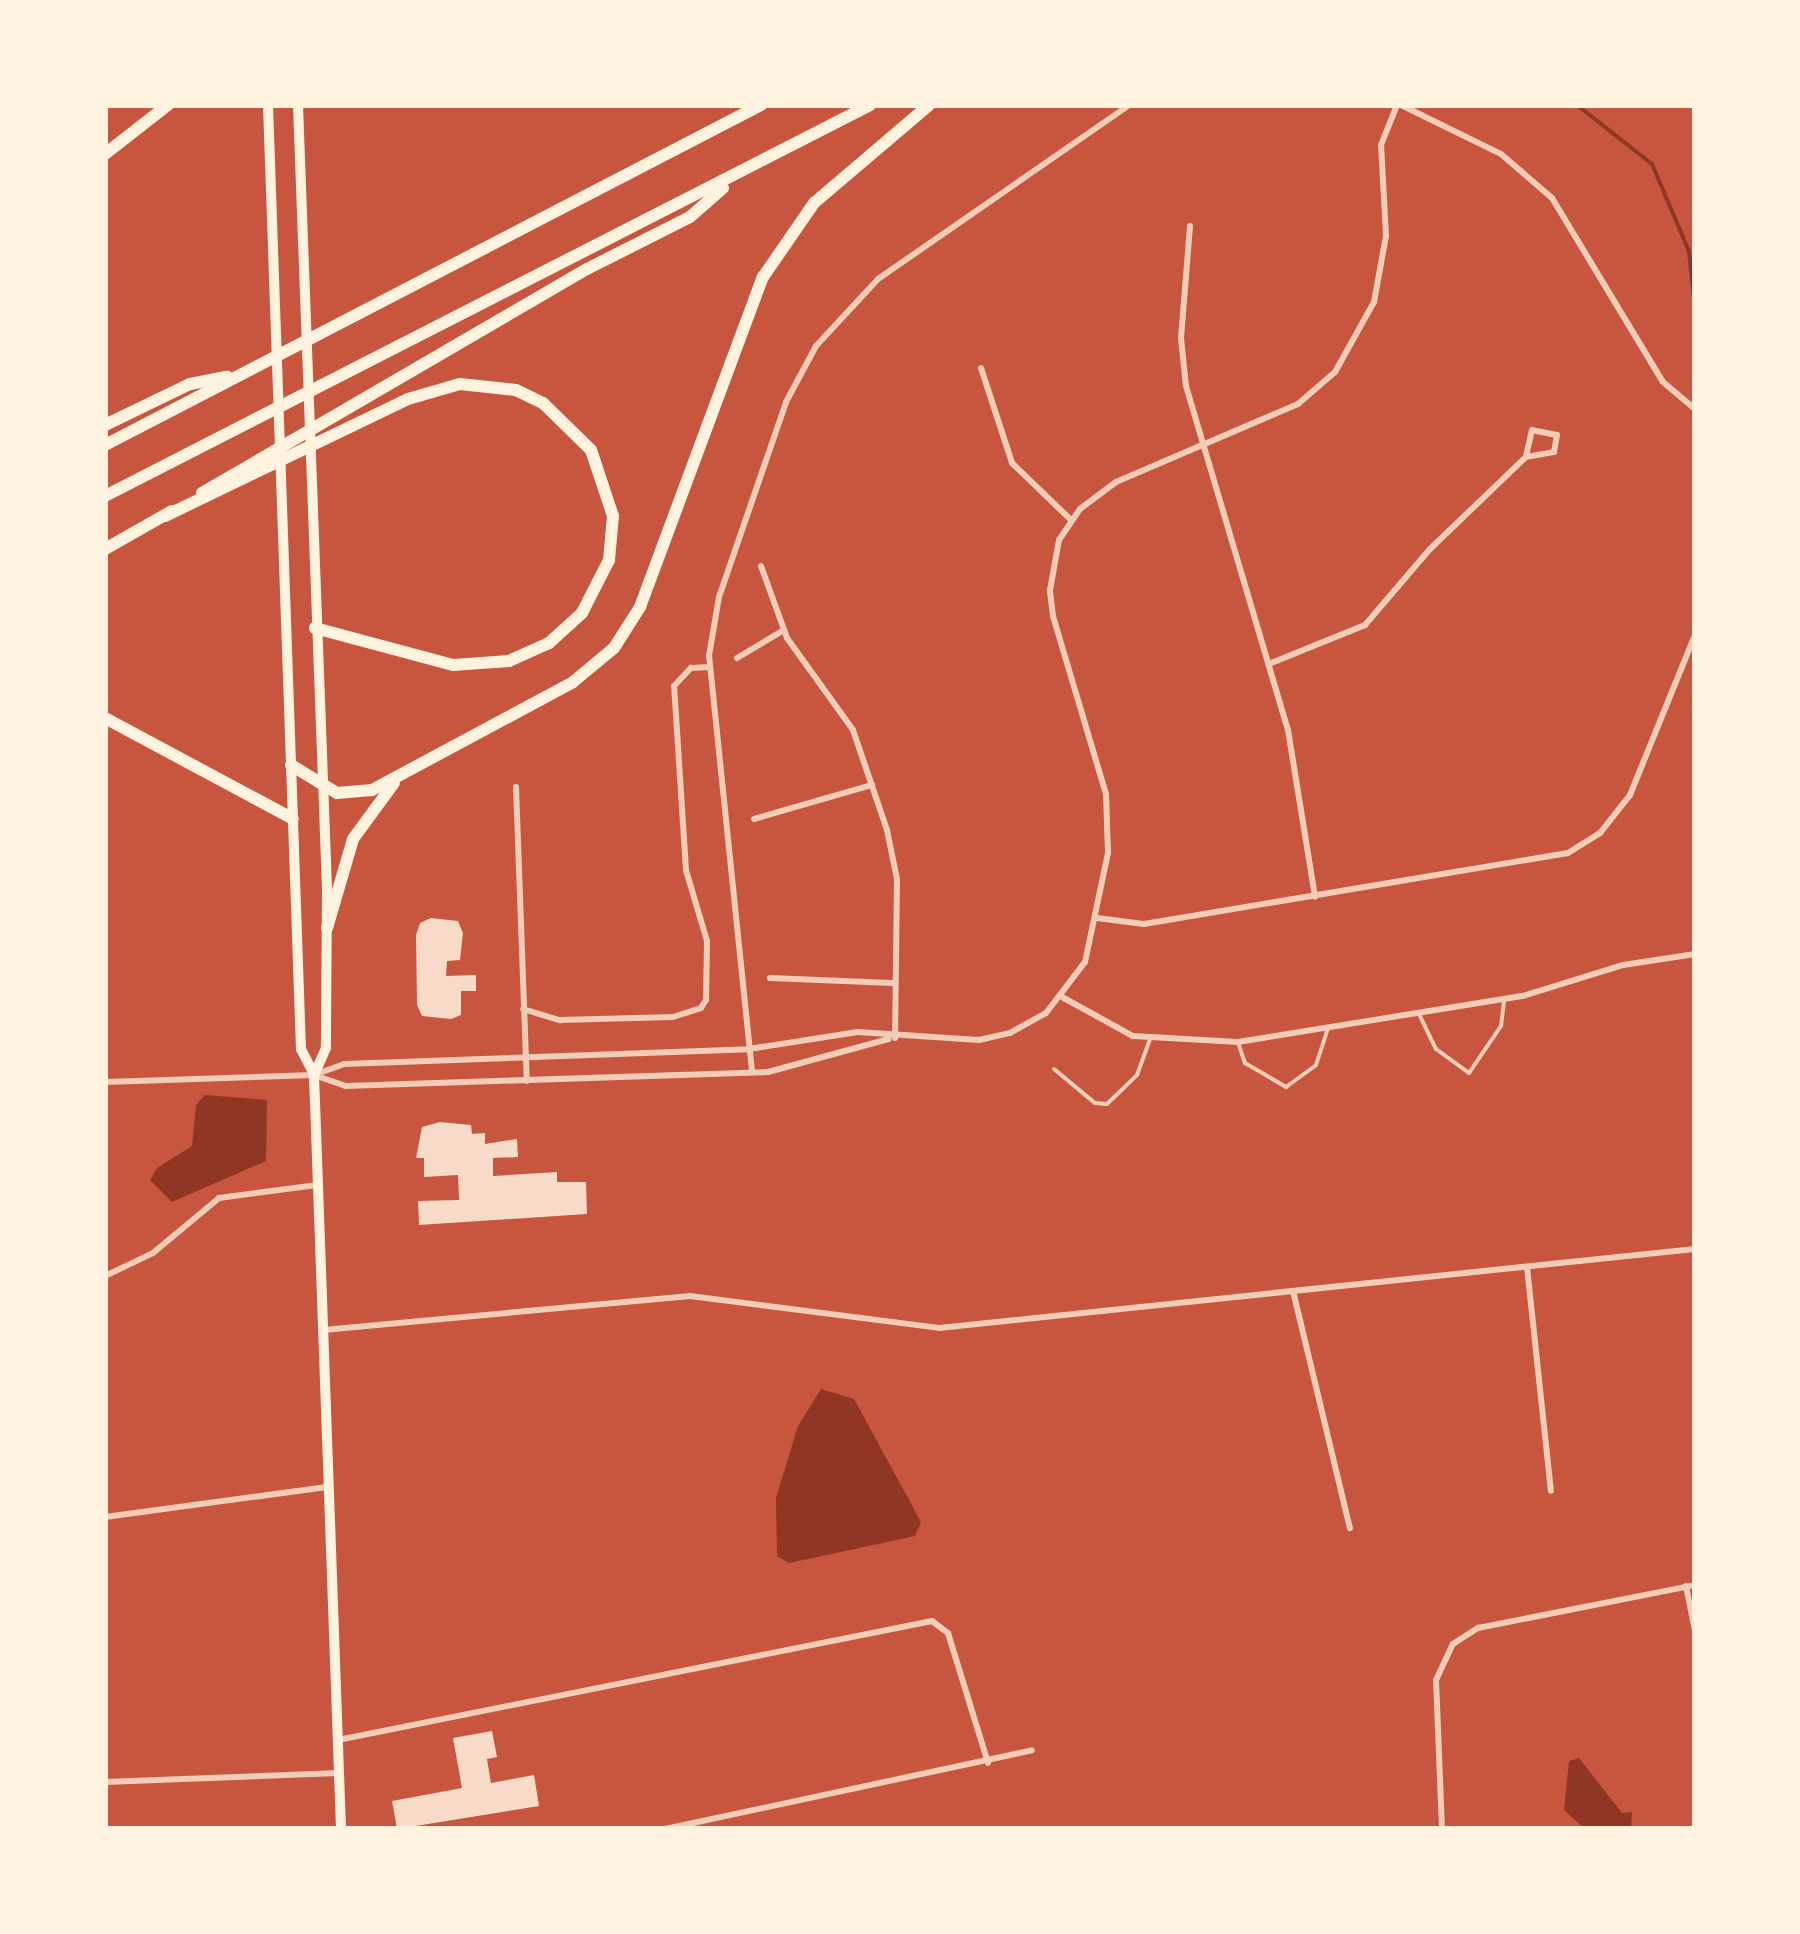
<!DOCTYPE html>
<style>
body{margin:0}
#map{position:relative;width:1800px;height:1934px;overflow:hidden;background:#c8553d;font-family:"Space Grotesk",sans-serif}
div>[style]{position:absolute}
.water>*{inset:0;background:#8f3625}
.stream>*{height:4px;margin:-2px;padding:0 2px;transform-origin:2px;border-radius:2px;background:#8f3625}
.building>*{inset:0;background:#f7dbc8}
.service>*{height:4px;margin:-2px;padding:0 2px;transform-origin:2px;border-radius:2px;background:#f1ccb7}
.minor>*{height:6px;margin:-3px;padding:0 3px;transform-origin:3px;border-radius:3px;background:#f1ccb7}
.primary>*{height:10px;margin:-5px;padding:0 5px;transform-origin:5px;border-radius:5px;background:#fff3e0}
.motorway>*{height:12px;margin:-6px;padding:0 6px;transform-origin:6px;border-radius:6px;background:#fff3e0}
span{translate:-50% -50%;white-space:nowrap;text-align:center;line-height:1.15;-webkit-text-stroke:8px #fff3e0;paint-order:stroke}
.frame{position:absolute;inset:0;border:108px solid #fff3e0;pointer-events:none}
</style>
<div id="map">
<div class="water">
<i style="clip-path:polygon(205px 1095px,267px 1100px,266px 1161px,172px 1202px,150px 1180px,157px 1168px,192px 1146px,196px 1105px)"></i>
<i style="clip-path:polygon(821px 1389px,854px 1399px,921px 1522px,915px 1536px,789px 1563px,777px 1556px,776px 1498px,798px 1426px)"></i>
<i style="clip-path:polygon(1579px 1758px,1622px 1813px,1632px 1812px,1631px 1829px,1585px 1829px,1564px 1810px,1569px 1761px)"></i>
</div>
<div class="stream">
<i style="left:1577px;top:105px;width:95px;rotate:38.2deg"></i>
<i style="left:1652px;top:164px;width:95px;rotate:67deg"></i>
<i style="left:1689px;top:251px;width:57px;rotate:84deg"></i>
</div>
<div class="building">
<i style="clip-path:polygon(431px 918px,458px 921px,463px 933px,460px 960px,447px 961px,446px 976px,476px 975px,476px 991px,461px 991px,461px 1015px,451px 1019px,422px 1016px,417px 1005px,416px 935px,420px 923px)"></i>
<i style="clip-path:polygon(440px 1122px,471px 1125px,472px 1134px,485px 1133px,485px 1144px,517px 1139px,518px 1157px,493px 1158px,493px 1176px,557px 1172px,557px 1182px,586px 1182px,587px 1214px,419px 1225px,418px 1201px,459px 1200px,458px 1175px,424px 1177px,424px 1158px,416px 1158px,422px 1127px)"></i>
<i style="clip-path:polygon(492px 1731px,497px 1757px,487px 1759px,491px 1783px,534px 1775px,539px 1806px,397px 1829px,392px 1801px,462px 1788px,453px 1738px)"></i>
</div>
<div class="service">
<i style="left:1418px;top:1012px;width:41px;rotate:64.1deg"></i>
<i style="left:1436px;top:1049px;width:41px;rotate:36deg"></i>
<i style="left:1469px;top:1073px;width:57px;rotate:-55.8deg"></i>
<i style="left:1501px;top:1026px;width:25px;rotate:-83deg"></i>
<i style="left:1238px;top:1042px;width:22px;rotate:72deg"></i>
<i style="left:1245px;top:1063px;width:48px;rotate:30.3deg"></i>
<i style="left:1286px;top:1087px;width:37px;rotate:-36deg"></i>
<i style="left:1316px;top:1065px;width:40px;rotate:-72deg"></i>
<i style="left:1054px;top:1069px;width:53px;rotate:39.7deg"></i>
<i style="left:1095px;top:1103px;width:12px;rotate:5deg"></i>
<i style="left:1107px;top:1104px;width:42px;rotate:-44deg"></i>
<i style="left:1137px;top:1075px;width:37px;rotate:-70deg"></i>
</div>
<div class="minor">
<i style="left:1401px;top:105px;width:111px;rotate:26.1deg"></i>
<i style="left:1501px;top:154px;width:67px;rotate:40.8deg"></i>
<i style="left:1552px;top:198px;width:215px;rotate:58.9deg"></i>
<i style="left:1663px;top:382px;width:42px;rotate:40.2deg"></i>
<i style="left:1190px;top:226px;width:112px;rotate:94.6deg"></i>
<i style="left:1181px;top:338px;width:48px;rotate:84.1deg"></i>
<i style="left:1186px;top:386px;width:359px;rotate:73.5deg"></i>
<i style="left:1288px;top:730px;width:169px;rotate:80.8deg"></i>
<i style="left:981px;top:368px;width:100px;rotate:71.9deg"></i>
<i style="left:1012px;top:463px;width:82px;rotate:44deg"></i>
<i style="left:761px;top:566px;width:77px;rotate:70.1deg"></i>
<i style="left:787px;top:638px;width:113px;rotate:54.3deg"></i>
<i style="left:853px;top:730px;width:106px;rotate:71.2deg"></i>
<i style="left:887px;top:830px;width:50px;rotate:78.5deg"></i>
<i style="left:897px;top:879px;width:159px;rotate:90.7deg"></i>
<i style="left:737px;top:658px;width:55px;rotate:-30.8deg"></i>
<i style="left:1269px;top:664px;width:104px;rotate:-22.1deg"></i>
<i style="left:1365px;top:625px;width:100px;rotate:-49.5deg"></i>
<i style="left:1430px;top:549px;width:133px;rotate:-43.8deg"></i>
<i style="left:1526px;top:457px;width:28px;rotate:-10deg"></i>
<i style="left:1554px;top:452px;width:17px;rotate:-80deg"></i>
<i style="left:1557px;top:435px;width:25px;rotate:-169deg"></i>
<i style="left:1532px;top:430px;width:28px;rotate:103deg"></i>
<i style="left:516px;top:787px;width:294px;rotate:87.9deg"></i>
<i style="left:754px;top:819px;width:123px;rotate:-16.1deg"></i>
<i style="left:1097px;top:918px;width:47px;rotate:7.3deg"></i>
<i style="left:1144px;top:924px;width:430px;rotate:-9.5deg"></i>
<i style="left:1568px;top:853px;width:38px;rotate:-32deg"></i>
<i style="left:1600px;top:833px;width:48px;rotate:-51.7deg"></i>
<i style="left:1630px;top:795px;width:173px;rotate:-67.9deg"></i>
<i style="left:770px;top:978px;width:122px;rotate:2.3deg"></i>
<i style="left:1062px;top:997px;width:81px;rotate:28.8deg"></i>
<i style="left:1133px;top:1036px;width:105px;rotate:3.3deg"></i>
<i style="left:1238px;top:1042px;width:289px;rotate:-9.2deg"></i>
<i style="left:1523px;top:996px;width:105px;rotate:-17.2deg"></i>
<i style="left:1623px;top:965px;width:73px;rotate:-8.7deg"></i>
<i style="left:523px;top:1009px;width:39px;rotate:17deg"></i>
<i style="left:560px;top:1020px;width:113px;rotate:-1.5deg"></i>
<i style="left:673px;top:1017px;width:29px;rotate:-18deg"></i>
<i style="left:701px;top:1008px;width:9px;rotate:-58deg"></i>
<i style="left:706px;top:1000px;width:59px;rotate:-89deg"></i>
<i style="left:707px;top:941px;width:74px;rotate:-106.5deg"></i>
<i style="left:686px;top:870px;width:184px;rotate:-93.7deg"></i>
<i style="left:674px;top:686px;width:25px;rotate:-47deg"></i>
<i style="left:691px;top:668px;width:19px;rotate:-3deg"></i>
<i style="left:752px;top:1071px;width:417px;rotate:-95.9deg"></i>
<i style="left:709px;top:656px;width:60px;rotate:-80.4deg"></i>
<i style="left:719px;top:597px;width:206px;rotate:-71deg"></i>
<i style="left:786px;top:402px;width:64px;rotate:-61.8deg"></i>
<i style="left:816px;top:346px;width:91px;rotate:-47.2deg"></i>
<i style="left:878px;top:279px;width:305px;rotate:-34.7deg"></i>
<i style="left:314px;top:1075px;width:34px;rotate:19deg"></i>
<i style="left:346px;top:1086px;width:422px;rotate:-1.9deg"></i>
<i style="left:768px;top:1072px;width:125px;rotate:-15.3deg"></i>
<i style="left:105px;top:1082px;width:209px;rotate:-1.9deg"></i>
<i style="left:314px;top:1075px;width:32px;rotate:-20deg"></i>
<i style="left:344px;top:1064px;width:405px;rotate:-2.1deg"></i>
<i style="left:749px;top:1049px;width:110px;rotate:-8.9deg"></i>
<i style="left:858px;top:1032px;width:121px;rotate:3.8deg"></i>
<i style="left:979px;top:1040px;width:32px;rotate:-13deg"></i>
<i style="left:1010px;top:1033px;width:41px;rotate:-29.1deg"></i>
<i style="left:1046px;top:1013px;width:64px;rotate:-52.6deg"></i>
<i style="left:1085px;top:962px;width:111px;rotate:-78.1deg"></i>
<i style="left:1108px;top:853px;width:59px;rotate:-91.9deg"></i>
<i style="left:1106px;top:794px;width:186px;rotate:-106.6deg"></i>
<i style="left:1053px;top:616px;width:26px;rotate:-97deg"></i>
<i style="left:1050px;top:590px;width:51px;rotate:-79.8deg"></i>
<i style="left:1059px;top:540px;width:37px;rotate:-56deg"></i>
<i style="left:1080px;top:509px;width:45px;rotate:-36.9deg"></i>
<i style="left:1116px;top:482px;width:198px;rotate:-23.2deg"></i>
<i style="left:1298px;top:404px;width:49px;rotate:-40.9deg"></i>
<i style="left:1335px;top:372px;width:80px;rotate:-60.9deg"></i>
<i style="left:1374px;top:302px;width:67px;rotate:-79.7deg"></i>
<i style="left:1386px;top:236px;width:91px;rotate:-93.1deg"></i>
<i style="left:1381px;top:145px;width:43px;rotate:-68.2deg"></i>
<i style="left:1527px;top:1267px;width:225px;rotate:83.9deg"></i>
<i style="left:105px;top:1276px;width:53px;rotate:-25.6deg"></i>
<i style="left:153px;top:1253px;width:86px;rotate:-39.8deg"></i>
<i style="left:219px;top:1198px;width:99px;rotate:-7.6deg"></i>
<i style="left:1293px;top:1291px;width:244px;rotate:76.5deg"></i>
<i style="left:323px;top:1330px;width:369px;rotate:-5.3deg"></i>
<i style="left:690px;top:1296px;width:251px;rotate:7.3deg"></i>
<i style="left:939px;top:1328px;width:760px;rotate:-5.97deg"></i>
<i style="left:105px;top:1517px;width:224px;rotate:-7.7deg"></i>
<i style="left:1686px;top:1586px;width:46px;rotate:78.7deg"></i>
<i style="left:338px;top:1740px;width:606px;rotate:-11.33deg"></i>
<i style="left:932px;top:1621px;width:20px;rotate:37deg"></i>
<i style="left:948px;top:1633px;width:136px;rotate:72.9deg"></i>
<i style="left:105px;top:1782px;width:233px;rotate:-2.2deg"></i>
<i style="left:665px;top:1829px;width:375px;rotate:-12.1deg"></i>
<i style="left:1442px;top:1829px;width:149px;rotate:-92.3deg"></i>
<i style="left:1436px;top:1680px;width:40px;rotate:-65deg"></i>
<i style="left:1453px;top:1644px;width:30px;rotate:-33deg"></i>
<i style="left:1478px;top:1628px;width:221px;rotate:-11.2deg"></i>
</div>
<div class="primary">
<i style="left:268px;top:105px;width:945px;rotate:88deg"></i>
<i style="left:301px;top:1049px;width:29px;rotate:63deg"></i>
<i style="left:298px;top:105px;width:785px;rotate:87.88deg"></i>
<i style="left:327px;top:889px;width:159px;rotate:90.4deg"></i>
<i style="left:326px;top:1048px;width:30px;rotate:114deg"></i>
<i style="left:314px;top:1075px;width:27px;rotate:88deg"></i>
<i style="left:315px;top:1102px;width:727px;rotate:87.95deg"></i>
</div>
<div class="motorway">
<i style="left:105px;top:154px;width:80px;rotate:-37.9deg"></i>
<i style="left:105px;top:425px;width:94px;rotate:-25.8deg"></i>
<i style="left:190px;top:384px;width:38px;rotate:-11deg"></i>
<i style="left:105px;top:445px;width:739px;rotate:-27.4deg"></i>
<i style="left:202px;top:493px;width:445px;rotate:-30.2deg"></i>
<i style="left:587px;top:269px;width:115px;rotate:-26.8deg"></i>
<i style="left:690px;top:217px;width:44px;rotate:-41.3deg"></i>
<i style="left:105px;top:496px;width:859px;rotate:-27.07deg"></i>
<i style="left:165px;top:516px;width:270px;rotate:-25.7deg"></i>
<i style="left:408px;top:399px;width:54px;rotate:-16.1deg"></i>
<i style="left:460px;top:384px;width:56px;rotate:6.1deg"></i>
<i style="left:516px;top:390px;width:30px;rotate:26deg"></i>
<i style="left:543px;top:403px;width:67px;rotate:44.4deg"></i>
<i style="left:591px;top:450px;width:70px;rotate:71.6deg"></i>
<i style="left:613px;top:516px;width:44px;rotate:95.2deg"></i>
<i style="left:609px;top:560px;width:59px;rotate:117deg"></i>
<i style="left:582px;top:613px;width:45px;rotate:137.7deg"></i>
<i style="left:549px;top:643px;width:44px;rotate:155.8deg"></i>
<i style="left:509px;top:661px;width:56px;rotate:175.9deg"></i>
<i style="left:453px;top:665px;width:143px;rotate:-165deg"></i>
<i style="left:105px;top:549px;width:77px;rotate:-29.6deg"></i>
<i style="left:105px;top:718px;width:213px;rotate:28.2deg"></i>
<i style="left:291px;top:765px;width:54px;rotate:31.3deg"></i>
<i style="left:337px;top:793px;width:35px;rotate:-5deg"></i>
<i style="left:372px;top:790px;width:228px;rotate:-28.2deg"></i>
<i style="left:573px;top:682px;width:53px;rotate:-39.7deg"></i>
<i style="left:614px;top:648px;width:49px;rotate:-57.6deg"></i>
<i style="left:640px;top:607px;width:352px;rotate:-69.6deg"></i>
<i style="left:763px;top:277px;width:90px;rotate:-55.4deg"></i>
<i style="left:814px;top:203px;width:151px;rotate:-40.4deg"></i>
<i style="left:327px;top:928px;width:93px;rotate:-73.7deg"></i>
<i style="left:353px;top:839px;width:69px;rotate:-53.8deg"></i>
</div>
<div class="frame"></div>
</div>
